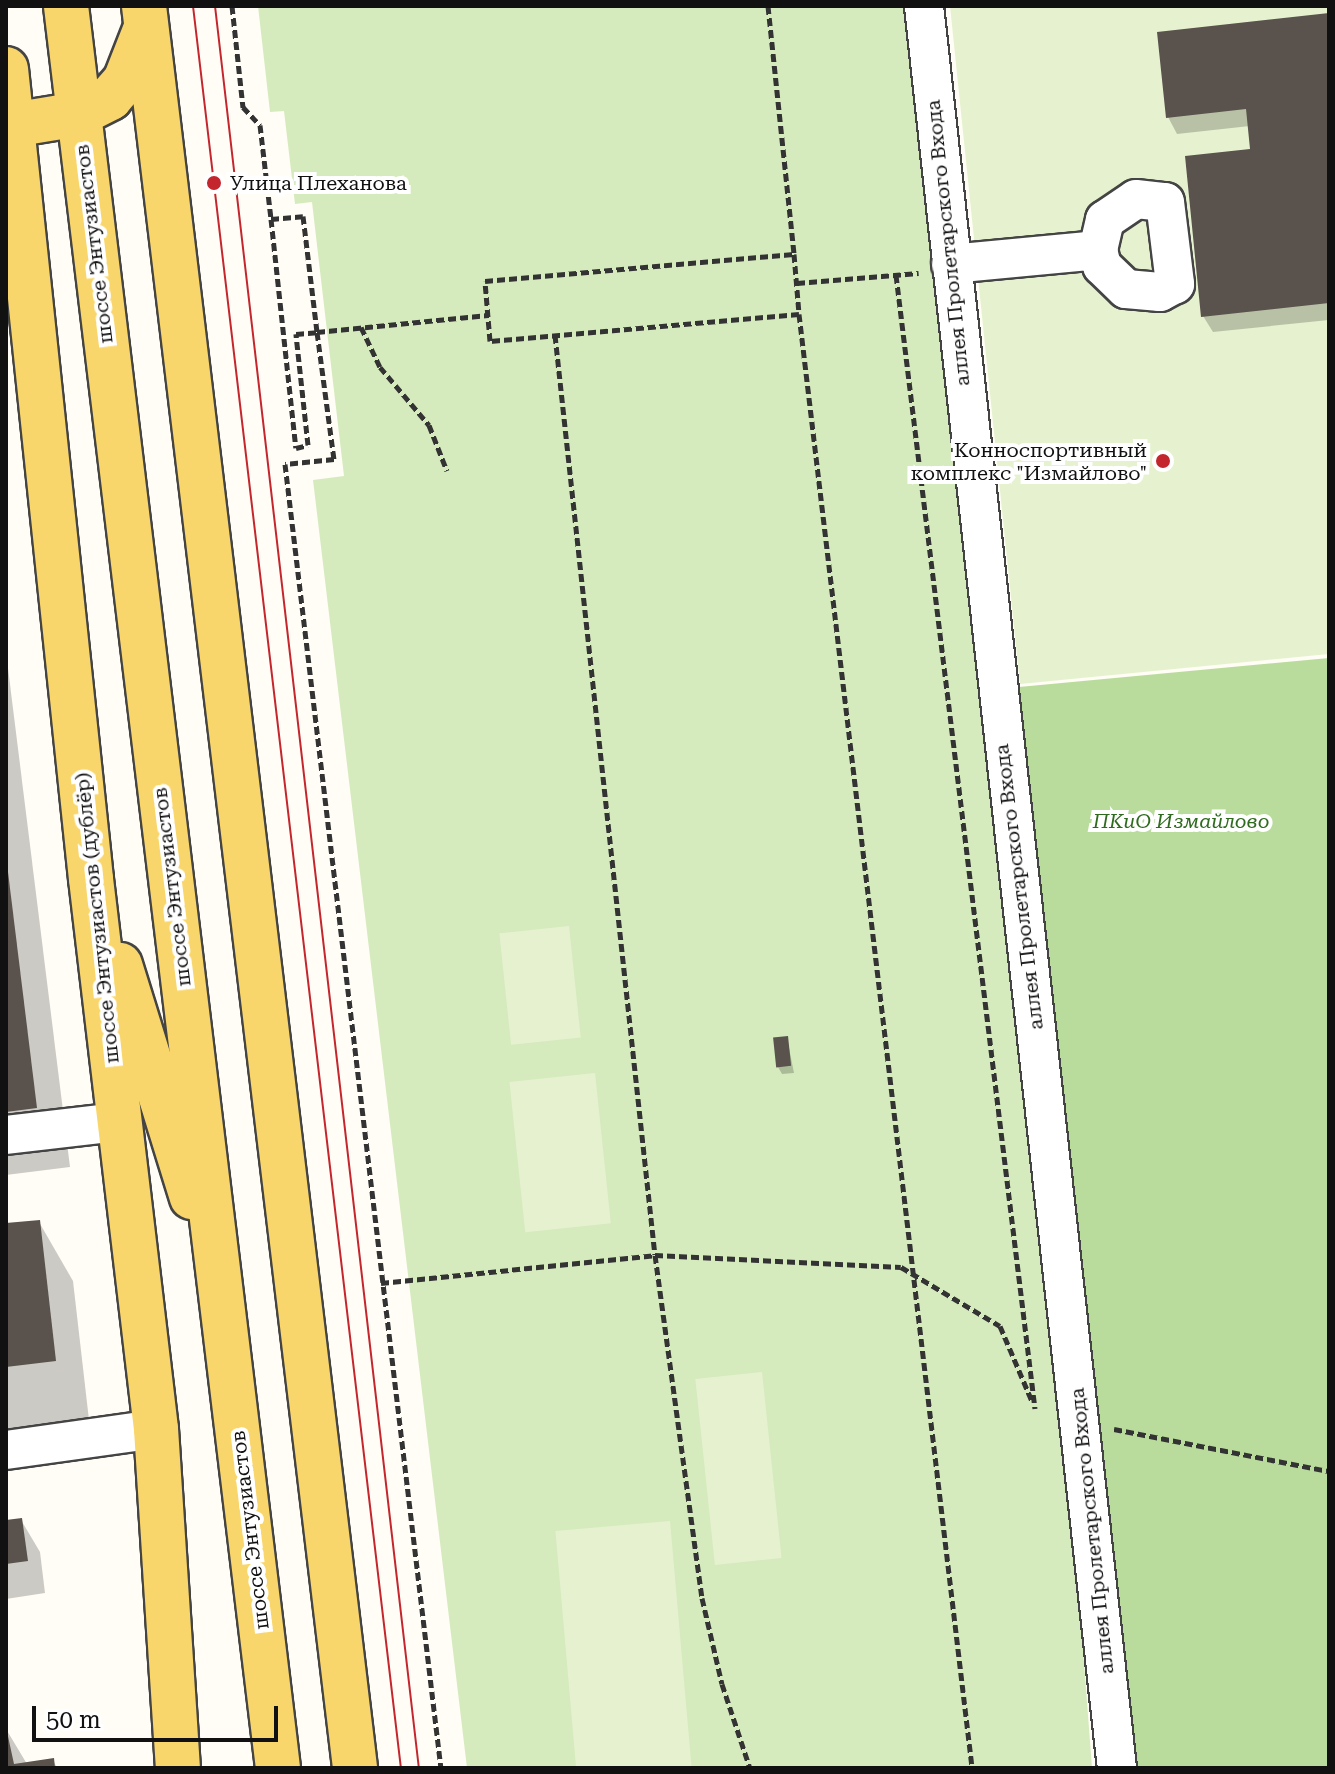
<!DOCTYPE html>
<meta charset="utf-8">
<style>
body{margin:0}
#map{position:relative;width:1335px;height:1774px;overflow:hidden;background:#fffdf5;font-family:"Roboto Serif",serif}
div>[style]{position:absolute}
.green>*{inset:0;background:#d5ebbd}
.forest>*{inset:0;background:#b9dc9c}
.pitch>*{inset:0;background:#e6f2cf;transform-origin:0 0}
.shadow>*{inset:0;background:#0003}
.building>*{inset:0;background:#5a524d;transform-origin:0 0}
.path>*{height:5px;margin-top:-2.5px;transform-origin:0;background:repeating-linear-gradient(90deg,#333 0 8px,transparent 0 12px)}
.roads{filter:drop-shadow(2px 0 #444) drop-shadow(-2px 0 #444) drop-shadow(0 2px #444) drop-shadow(0 -2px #444)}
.minor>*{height:38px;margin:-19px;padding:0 19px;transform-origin:19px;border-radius:19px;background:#fff}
.major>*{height:44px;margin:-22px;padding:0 22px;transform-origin:22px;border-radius:22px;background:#f9d66b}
.tram>*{height:2px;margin:-1px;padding:0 1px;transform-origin:1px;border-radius:1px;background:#c4262e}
.dots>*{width:22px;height:22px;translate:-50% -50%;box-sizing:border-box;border:4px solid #fff;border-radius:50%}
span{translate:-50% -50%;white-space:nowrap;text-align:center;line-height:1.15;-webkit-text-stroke:8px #fff;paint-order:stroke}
.poi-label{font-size:20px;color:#111}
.left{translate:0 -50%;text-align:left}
.right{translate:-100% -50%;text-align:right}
.street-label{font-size:20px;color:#111}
.park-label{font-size:20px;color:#2f6b1f;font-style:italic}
.frame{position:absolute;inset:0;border:8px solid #111;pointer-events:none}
.scale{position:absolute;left:32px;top:1706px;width:246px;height:36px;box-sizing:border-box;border:4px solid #111;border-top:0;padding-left:10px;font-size:24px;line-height:28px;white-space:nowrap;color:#111;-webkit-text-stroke:6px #fff;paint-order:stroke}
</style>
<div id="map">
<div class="green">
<i style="clip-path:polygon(258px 6px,903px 6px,1069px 1464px,1092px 1768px,467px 1768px,313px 480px,344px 476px,327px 331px,312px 202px,295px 204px,284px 111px,270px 112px)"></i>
</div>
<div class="forest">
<i style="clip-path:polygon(1329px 658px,1329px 1768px,1125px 1768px,1019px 687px)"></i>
</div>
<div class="pitch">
<i style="clip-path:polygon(950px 6px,1329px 6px,1329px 654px,1020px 684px)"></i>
<i style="left:569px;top:926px;width:112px;height:70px;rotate:84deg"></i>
<i style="left:595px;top:1073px;width:151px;height:86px;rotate:84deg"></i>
<i style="left:762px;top:1372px;width:187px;height:67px;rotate:84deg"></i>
<i style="left:670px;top:1521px;width:248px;height:115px;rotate:85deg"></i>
</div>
<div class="shadow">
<i style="clip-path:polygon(1329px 15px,1329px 320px,1213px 332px,1203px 316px,1252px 151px,1250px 126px,1177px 134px,1168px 117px)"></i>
<i style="clip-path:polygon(6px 652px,70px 1167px,6px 1175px)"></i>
<i style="clip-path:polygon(787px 1038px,794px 1073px,782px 1074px,778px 1067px)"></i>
<i style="clip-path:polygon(39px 1222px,73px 1281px,89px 1420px,6px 1430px,6px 1225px)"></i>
<i style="clip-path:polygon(21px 1520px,40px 1552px,45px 1593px,6px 1599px,6px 1522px)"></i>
<i style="clip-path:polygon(6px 1729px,27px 1764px,53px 1760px,57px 1768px,6px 1768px)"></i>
</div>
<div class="building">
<i style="clip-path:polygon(1329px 13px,1329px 303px,1201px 317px,1185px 156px,1250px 149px,1246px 109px,1166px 118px,1157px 32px)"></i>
<i style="clip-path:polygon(8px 872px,37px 1108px,6px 1112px,6px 873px)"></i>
<i style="left:788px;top:1036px;width:30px;height:15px;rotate:84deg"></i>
<i style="clip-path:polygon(40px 1220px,56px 1361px,6px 1367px,6px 1223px)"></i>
<i style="clip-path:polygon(22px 1518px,28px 1561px,6px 1564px,6px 1520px)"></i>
<i style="clip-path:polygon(6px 1727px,14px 1764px,54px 1758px,55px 1768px,6px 1768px)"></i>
</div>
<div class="path">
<i style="left:232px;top:6px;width:102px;rotate:83.8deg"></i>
<i style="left:243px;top:107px;width:25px;rotate:47deg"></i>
<i style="left:260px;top:125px;width:95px;rotate:83.3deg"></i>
<i style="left:271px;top:219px;width:32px;rotate:-5deg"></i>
<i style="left:303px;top:216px;width:117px;rotate:83.1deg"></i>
<i style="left:317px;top:332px;width:172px;rotate:-5.7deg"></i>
<i style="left:768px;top:6px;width:249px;rotate:84deg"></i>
<i style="left:271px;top:219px;width:230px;rotate:83.8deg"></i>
<i style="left:296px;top:448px;width:12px;rotate:-14deg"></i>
<i style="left:308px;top:445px;width:112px;rotate:-96.2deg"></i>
<i style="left:296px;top:334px;width:21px;rotate:-5deg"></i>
<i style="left:317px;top:332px;width:128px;rotate:82.4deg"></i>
<i style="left:334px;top:459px;width:49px;rotate:174.2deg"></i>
<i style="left:285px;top:464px;width:1313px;rotate:83.18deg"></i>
<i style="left:794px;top:254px;width:60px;rotate:85.2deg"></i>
<i style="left:799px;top:314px;width:310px;rotate:175deg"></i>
<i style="left:490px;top:341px;width:60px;rotate:-94.8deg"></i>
<i style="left:485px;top:281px;width:310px;rotate:-5deg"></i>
<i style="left:896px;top:275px;width:1142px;rotate:83.01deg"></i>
<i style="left:797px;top:283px;width:122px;rotate:-4.7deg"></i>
<i style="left:799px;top:314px;width:1464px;rotate:83.21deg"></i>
<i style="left:361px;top:327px;width:44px;rotate:64.6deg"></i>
<i style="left:380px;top:367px;width:76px;rotate:49.8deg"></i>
<i style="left:429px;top:425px;width:49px;rotate:68.6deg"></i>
<i style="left:555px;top:335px;width:925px;rotate:83.8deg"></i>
<i style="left:655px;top:1255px;width:346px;rotate:82.2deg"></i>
<i style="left:702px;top:1598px;width:88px;rotate:76.9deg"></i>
<i style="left:722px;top:1684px;width:89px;rotate:71.6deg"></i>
<i style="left:381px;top:1283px;width:275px;rotate:-5.8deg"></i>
<i style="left:655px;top:1255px;width:246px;rotate:2.8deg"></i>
<i style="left:901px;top:1267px;width:115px;rotate:30.8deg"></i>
<i style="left:1000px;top:1326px;width:82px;rotate:66.9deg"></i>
<i style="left:1114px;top:1429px;width:219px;rotate:11.1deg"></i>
</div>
<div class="roads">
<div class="minor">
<i style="left:924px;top:6px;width:1773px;rotate:83.75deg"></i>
<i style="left:1136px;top:199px;width:29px;rotate:6deg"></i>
<i style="left:1165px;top:202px;width:83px;rotate:83deg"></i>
<i style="left:1175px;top:284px;width:17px;rotate:152deg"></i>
<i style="left:1160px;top:292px;width:34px;rotate:-175deg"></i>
<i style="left:1126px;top:289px;width:33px;rotate:-136deg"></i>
<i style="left:1102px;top:266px;width:16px;rotate:-104deg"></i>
<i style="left:1098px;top:250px;width:31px;rotate:-77deg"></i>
<i style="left:1105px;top:220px;width:37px;rotate:-34deg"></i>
<i style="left:951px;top:264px;width:148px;rotate:-5.4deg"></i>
<i style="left:6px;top:1135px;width:114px;rotate:-6.6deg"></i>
<i style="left:6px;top:1450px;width:151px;rotate:-8deg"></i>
</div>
<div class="major">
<i style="left:66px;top:6px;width:1775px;rotate:83.14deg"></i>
<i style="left:144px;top:6px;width:1775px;rotate:83.17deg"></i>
<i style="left:6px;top:69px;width:814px;rotate:84.01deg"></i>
<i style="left:91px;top:879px;width:554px;rotate:83.26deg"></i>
<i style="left:156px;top:1429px;width:340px;rotate:86.3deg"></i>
<i style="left:6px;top:126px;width:74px;rotate:-9.3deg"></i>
<i style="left:79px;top:114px;width:35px;rotate:-27deg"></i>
<i style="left:110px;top:98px;width:23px;rotate:-49deg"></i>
<i style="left:125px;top:81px;width:55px;rotate:-68.6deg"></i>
<i style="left:120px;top:965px;width:243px;rotate:72.8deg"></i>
</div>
</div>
<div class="tram">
<i style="left:193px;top:6px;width:1774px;rotate:83.27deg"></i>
<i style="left:215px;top:6px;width:1774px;rotate:83.4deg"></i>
</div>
<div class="dots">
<i style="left:214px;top:183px;background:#c4262e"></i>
<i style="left:1163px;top:461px;background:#c4262e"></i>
</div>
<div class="poi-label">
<span class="left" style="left:230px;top:183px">Улица Плеханова</span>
<span class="right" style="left:1147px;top:462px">Конноспортивный<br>комплекс "Измайлово"</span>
</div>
<div class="street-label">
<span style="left:948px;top:243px;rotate:-96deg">аллея Пролетарского Входа</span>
<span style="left:94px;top:244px;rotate:-97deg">шоссе Энтузиастов</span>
<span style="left:172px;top:887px;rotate:-97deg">шоссе Энтузиастов</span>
<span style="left:1019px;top:887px;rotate:-97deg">аллея Пролетарского Входа</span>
<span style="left:97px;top:918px;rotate:-96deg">шоссе Энтузиастов (дублёр)</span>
<span style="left:250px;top:1530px;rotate:-97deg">шоссе Энтузиастов</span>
<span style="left:1092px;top:1531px;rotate:-96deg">аллея Пролетарского Входа</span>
</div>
<div class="park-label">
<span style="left:1181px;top:821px">ПКиО Измайлово</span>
</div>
<div class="frame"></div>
<div class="scale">50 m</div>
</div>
